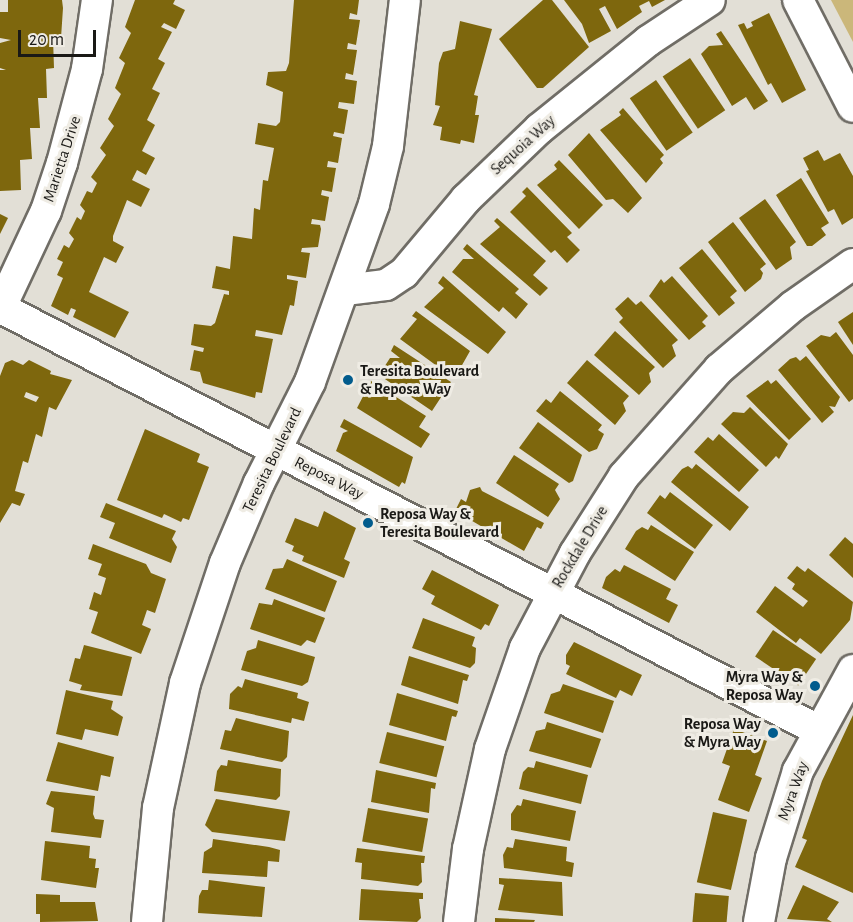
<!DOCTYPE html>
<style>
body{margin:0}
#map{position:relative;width:853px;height:922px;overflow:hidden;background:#e2dfd6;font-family:"Alegreya Sans",sans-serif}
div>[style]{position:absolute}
.green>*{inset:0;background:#cbb77a}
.building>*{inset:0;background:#7e670d;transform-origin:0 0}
.roads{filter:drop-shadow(2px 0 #706d66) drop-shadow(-2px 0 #706d66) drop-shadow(0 2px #706d66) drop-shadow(0 -2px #706d66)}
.minor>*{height:30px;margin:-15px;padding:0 15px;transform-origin:15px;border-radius:15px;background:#fff}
.dots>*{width:16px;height:16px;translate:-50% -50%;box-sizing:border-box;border:3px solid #efece4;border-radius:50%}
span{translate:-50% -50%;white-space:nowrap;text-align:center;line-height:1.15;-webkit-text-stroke:6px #efece4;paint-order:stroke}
.street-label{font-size:16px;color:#1a1916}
.poi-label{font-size:16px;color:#1a1916;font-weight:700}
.left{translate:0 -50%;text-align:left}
.right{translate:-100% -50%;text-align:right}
.scale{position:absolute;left:18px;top:30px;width:78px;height:27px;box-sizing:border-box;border:3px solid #1a1916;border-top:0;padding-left:8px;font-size:18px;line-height:21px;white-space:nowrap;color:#1a1916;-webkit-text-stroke:4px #efece4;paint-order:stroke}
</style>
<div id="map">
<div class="green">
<i style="clip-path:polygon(831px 0,853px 0,853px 42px)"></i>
</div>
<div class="building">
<i style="clip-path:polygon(8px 0,62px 0,63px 8px,61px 38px,53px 38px,54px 68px,46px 69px,47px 98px,38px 98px,40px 128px,30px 128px,32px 159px,20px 160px,21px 190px,0 191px,0 70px,6px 70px,0 68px,0 43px,11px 40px,0 38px,0 12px,8px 12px)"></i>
<i style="clip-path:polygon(135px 0,175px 0,173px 4px,185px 10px,176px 29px,164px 23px,161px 27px,172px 32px,158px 59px,165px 63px,152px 89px,160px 93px,147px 120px,155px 125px,142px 151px,155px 158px,146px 175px,137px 170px,132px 180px,150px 189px,141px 207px,127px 200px,113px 236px,113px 241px,124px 247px,116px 263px,104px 257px,89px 292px,129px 312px,115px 338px,73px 317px,76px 310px,71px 308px,68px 315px,51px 306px,63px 278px,57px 275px,63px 262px,57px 259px,64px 245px,69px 248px,74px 239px,69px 233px,77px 217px,81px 220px,85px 211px,80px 205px,87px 191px,92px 193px,97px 183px,91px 177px,106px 155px,100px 148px,114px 126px,108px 119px,121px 94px,115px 88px,125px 63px,119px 58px,131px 33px,125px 27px)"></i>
<i style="clip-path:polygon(294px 0,359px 0,357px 15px,350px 13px,349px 19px,360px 20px,356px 45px,348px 43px,347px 49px,357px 50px,353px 75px,346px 73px,345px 79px,357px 81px,354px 104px,339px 102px,338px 108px,348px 110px,344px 134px,334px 132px,333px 136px,342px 138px,338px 163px,328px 161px,327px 167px,336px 168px,332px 192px,322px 190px,321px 195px,329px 197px,325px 221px,312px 219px,311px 224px,320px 225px,321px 229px,318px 247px,302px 248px,301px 252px,310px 253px,306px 278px,287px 275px,287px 279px,298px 281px,294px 306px,290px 305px,282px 335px,256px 330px,255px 336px,273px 339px,262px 393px,256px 392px,255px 398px,203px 383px,200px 372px,190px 370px,194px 350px,203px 352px,204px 348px,191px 345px,194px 324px,211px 326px,215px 323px,224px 294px,229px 295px,229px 291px,212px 288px,216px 266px,230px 269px,233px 236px,252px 239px,254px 208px,260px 210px,263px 180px,268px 181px,274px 148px,255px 144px,258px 123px,276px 126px,280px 122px,283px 92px,266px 85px,268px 72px,286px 71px,289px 63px)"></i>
<i style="clip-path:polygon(543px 0,552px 0,589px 47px,543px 88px,537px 88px,499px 39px)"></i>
<i style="clip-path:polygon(564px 0,665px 0,652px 7px,649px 1px,639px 6px,642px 12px,617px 29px,605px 6px,599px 9px,611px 31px,589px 43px,582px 24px)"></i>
<i style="clip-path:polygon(769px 13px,806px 90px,782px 103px,771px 83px,768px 85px,738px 25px,744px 23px,747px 29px,753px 26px,751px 22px)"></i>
<i style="clip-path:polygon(460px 21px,492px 29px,474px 95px,478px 96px,475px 115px,479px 115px,474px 143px,461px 140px,460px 144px,440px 140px,442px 127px,433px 125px,440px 106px,435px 105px,439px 63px,443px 52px,455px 49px)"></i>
<i style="clip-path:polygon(721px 31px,768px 101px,754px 110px,746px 97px,732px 106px,701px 54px,709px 46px,723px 45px,716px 34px)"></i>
<i style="left:690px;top:58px;width:63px;height:33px;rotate:56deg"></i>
<i style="left:656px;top:80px;width:64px;height:32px;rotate:55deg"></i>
<i style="clip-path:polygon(623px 108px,664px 155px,660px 159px,663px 163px,646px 183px,600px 130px,621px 115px,619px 112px)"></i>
<i style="clip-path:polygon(589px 133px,642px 198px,628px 213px,613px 199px,606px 200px,568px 155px)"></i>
<i style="clip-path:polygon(818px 150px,824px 161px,840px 153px,853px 176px,853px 218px,842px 225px,834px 209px,828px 212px,806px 171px,809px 170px,803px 158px)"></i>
<i style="clip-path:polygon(559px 160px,603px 205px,579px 229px,537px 185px,557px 169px,554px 165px)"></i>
<i style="clip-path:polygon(801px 178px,829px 223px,821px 228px,826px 235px,812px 246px,807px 246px,776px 195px)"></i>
<i style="clip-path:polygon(527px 187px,572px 233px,567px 237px,580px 250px,567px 263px,555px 250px,551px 253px,510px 212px,526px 196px,522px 192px)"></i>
<i style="clip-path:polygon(765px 199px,796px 242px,790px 247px,792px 259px,776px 270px,739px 218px)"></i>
<i style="clip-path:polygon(0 214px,8px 218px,0 234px)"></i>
<i style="clip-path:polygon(497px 218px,546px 261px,533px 275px,548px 288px,540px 296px,480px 244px,500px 227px,494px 221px)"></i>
<i style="clip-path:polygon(733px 222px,766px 264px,760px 269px,763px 273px,761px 279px,745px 292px,708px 242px)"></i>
<i style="clip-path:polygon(467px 244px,519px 289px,515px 293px,528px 304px,516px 319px,503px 307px,499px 312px,452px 272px,463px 259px,474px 259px,463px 249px)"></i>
<i style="clip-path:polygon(702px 249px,737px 291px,730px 297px,735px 303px,719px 316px,679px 268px)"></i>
<i style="clip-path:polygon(443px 276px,506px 332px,488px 354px,424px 307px,444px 288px,438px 283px)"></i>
<i style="clip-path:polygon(672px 276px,708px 316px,702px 322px,706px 326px,689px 340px,649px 296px,661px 279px,664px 283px)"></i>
<i style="clip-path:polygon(628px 297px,636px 305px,641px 301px,678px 340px,672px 345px,676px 356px,663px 368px,619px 322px,623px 318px,615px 309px)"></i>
<i style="clip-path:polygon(416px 311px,470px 351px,457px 374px,452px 377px,400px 339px,417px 319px,412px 316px)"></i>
<i style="clip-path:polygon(853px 312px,853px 345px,838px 322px)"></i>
<i style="clip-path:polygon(615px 331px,655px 367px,649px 373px,651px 382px,639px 395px,594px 355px)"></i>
<i style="clip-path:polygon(836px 332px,853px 355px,853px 399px,849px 402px,806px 346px,821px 335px,830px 337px)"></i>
<i style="clip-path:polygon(394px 345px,451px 382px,432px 411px,379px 375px,390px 358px,400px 358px,391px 351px)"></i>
<i style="clip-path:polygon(806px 356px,840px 397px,835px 407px,829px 406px,834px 412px,822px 423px,778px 370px,790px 359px,796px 357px,800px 361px)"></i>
<i style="clip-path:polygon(evenodd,12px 360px,23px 365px,29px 360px,51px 371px,50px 374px,72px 380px,56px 410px,49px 407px,42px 437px,36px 434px,28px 463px,23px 461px,15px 491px,25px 494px,20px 506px,12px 503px,0 523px,0 376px,5px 363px,12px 360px,26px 392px,39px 397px,36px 402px,24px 397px,26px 392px)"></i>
<i style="clip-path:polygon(587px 360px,629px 396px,623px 403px,626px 411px,615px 425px,567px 383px)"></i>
<i style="clip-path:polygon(768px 380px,771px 384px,776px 380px,811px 419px,789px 440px,746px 396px)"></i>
<i style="clip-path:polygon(371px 381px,426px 416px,419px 427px,430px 434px,421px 448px,357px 408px)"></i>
<i style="clip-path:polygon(560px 391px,602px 425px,598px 430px,604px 434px,597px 449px,589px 452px,536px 411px,546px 399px,551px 403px)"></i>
<i style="clip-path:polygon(750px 407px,788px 444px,779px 459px,776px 456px,766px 467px,721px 424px,733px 412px,744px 413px)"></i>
<i style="clip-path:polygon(344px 419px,413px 457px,405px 484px,402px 482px,399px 487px,336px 451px,343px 433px,348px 431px,340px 427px)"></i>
<i style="clip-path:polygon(538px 422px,582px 455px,573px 481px,569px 483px,519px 448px)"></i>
<i style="clip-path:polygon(145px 429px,200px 454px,197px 462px,209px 467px,189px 520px,183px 518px,181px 522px,164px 514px,162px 518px,117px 500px)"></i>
<i style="clip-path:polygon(719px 434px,759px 470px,739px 492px,694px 452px,708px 437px,713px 441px)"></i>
<i style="clip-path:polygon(514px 455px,559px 484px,555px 490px,560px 499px,548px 517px,496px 483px)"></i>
<i style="clip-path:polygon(696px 464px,749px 507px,730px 531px,671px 482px,682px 469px,688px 466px,692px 469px)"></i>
<i style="clip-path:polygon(480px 487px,482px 491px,544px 523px,541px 529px,537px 527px,524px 551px,455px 511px,461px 499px,466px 502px,470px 490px)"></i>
<i style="clip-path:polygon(670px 492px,713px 525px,695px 549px,647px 513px,660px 495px,665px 499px)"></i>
<i style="clip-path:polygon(106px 503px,176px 531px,172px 539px,177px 547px,171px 563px,109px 538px,115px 523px,100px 517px)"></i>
<i style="clip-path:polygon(324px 511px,356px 528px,344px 559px,350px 562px,344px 578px,302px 561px,304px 556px,292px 551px,294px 546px,285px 542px,295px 518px,318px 527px)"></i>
<i style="clip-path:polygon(651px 525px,694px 552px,675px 581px,625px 549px,636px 531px,642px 527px,648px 530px)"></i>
<i style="clip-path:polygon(845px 537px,853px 544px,853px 578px,829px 555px)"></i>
<i style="clip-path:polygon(93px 544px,146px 564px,151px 573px,166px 579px,155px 613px,147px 610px,142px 625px,151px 629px,141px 654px,91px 633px,98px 612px,89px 609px,94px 592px,101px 595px,106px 578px,98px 575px,102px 564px,88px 559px)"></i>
<i style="clip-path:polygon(287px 559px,337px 581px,325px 612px,265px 589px,273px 569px,283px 568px)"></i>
<i style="clip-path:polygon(624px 565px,671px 589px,666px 599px,678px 605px,669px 623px,602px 588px,606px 577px,615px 569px,620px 572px)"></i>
<i style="clip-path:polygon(797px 566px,805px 572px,808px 568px,853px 602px,850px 620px,821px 654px,800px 638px,796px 643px,756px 612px,775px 586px,803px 607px,808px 601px,792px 589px,795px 584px,787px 578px)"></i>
<i style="clip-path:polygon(432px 570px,499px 605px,489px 626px,485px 624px,481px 630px,431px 604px,435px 596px,422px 589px)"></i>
<i style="clip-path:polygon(274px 599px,325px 618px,315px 643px,307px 640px,301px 646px,250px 629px,259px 603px,272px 605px)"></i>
<i style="clip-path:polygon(423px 618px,475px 637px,472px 646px,476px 648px,475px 663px,470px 668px,412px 648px)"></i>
<i style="left:773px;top:630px;width:52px;height:32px;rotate:34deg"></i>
<i style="clip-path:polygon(258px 640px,315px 657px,308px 682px,302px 686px,241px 670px,247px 651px,256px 648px)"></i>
<i style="clip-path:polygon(574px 642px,642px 675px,632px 696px,620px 690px,616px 698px,566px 674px,570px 666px,566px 664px,566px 655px)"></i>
<i style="clip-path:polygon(84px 645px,132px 657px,122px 696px,80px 690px,82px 685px,69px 681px,75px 658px,80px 659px)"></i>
<i style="clip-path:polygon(409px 656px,469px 675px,467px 681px,463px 680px,458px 704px,401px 685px)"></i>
<i style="clip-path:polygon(245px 679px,298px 693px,297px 698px,309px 702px,304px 721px,292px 718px,291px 723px,229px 709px,230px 694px,238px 686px,242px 688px)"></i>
<i style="clip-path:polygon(563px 684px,614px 701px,603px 733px,544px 713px,551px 694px,560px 691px)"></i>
<i style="clip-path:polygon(66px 690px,113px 701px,111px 709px,123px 717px,118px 736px,85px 729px,82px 740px,56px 734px)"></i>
<i style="clip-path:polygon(397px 693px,458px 711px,456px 717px,452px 716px,446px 741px,389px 725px)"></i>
<i style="clip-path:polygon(853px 715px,853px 893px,795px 867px,807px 840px,802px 838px,822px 781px)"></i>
<i style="clip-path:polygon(236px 718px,289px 731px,287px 757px,282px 762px,220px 749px,225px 730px,231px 731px)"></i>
<i style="clip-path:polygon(547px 722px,601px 739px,591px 768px,529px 751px,536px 731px,545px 729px)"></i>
<i style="clip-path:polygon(734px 729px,767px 741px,755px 775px,762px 778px,749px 812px,718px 800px,730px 766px,722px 763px)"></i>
<i style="left:387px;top:732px;width:59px;height:32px;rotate:14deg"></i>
<i style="clip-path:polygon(58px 742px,114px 757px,110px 777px,101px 775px,98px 791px,46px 781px)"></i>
<i style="clip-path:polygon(228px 760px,281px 769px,280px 796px,276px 800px,214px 791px,217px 771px,221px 765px,227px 766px)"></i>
<i style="clip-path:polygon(536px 761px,588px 775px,581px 804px,519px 789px,523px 772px,528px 767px,534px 768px)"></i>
<i style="clip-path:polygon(376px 770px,436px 783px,435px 789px,431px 788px,429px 813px,371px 802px)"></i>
<i style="clip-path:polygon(51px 791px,95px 796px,93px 814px,95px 819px,104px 820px,101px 838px,51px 832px,54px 808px,46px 804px)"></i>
<i style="clip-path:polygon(216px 799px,290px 811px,285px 841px,212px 832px,205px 825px)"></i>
<i style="clip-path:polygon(523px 799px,576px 811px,570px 841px,511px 830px,511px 814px,517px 805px,521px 806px)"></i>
<i style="left:368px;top:808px;width:61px;height:34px;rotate:10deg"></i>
<i style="left:713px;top:812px;width:35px;height:72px;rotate:13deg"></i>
<i style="clip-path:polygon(213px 839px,269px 847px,280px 850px,279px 862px,268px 861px,267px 877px,202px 873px,204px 852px,212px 847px)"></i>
<i style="clip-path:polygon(515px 839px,567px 847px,566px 861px,574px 863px,572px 877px,504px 868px,503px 855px,507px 847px,513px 848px)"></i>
<i style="clip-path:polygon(45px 841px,90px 846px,89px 858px,96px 859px,95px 868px,99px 868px,96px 888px,41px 880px)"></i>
<i style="clip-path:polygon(357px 848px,425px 856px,424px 863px,421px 863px,422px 882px,418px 886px,361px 879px,362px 863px,355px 862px)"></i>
<i style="clip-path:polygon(499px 878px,562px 882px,563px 916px,498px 910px,504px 885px,499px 884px)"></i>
<i style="clip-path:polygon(209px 880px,265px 887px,262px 917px,198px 913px,199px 896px,202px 890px,208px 890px)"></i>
<i style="clip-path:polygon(803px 885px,839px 902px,827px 919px,832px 922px,787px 919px)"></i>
<i style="clip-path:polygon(361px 889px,423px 893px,423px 899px,419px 899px,421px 918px,417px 922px,359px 920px)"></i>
<i style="left:695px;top:893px;width:34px;height:29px;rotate:5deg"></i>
<i style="clip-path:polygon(36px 894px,60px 895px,60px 902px,95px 902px,98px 921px,40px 922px,40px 914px,36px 914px)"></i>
<i style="clip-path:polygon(495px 918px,535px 920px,534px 922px,495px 922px)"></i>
</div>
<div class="roads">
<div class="minor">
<i style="left:798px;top:0;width:120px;rotate:62.8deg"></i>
<i style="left:345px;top:290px;width:41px;rotate:-7deg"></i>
<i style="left:386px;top:285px;width:22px;rotate:-34deg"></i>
<i style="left:404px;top:273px;width:97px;rotate:-50deg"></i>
<i style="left:466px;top:199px;width:101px;rotate:-43.8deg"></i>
<i style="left:539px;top:129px;width:140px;rotate:-38.9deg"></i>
<i style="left:648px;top:41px;width:74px;rotate:-33.5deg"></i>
<i style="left:1px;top:308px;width:920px;rotate:27.32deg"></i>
<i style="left:0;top:309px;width:108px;rotate:-64.9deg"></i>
<i style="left:46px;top:211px;width:51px;rotate:-71.6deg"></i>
<i style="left:62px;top:163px;width:97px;rotate:-75.1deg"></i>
<i style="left:87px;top:69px;width:70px;rotate:-81.8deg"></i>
<i style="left:147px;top:922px;width:115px;rotate:-84.5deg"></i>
<i style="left:158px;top:808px;width:128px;rotate:-77.8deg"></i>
<i style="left:185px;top:683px;width:126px;rotate:-71.6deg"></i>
<i style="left:225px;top:563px;width:87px;rotate:-67deg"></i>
<i style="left:259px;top:483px;width:113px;rotate:-63.2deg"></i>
<i style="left:310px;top:382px;width:189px;rotate:-70.2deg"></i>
<i style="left:374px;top:204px;width:60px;rotate:-76.4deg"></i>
<i style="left:388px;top:146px;width:147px;rotate:-83.4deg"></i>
<i style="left:459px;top:922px;width:74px;rotate:-83deg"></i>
<i style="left:468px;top:849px;width:102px;rotate:-77.6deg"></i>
<i style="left:490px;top:749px;width:107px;rotate:-70.9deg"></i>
<i style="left:525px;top:648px;width:107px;rotate:-62.2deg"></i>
<i style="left:575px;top:553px;width:91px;rotate:-57.5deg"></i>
<i style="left:624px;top:476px;width:143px;rotate:-48.4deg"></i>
<i style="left:719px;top:369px;width:97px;rotate:-40.4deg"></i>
<i style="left:793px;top:306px;width:73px;rotate:-35deg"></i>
<i style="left:759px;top:922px;width:65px;rotate:-79.4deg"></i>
<i style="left:771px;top:858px;width:91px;rotate:-72.8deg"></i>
<i style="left:798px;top:771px;width:115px;rotate:-61.4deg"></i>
</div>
</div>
<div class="dots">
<i style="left:348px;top:380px;background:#025c8d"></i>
<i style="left:368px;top:523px;background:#025c8d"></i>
<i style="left:815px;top:686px;background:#025c8d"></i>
<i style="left:773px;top:733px;background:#025c8d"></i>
</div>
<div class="street-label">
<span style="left:523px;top:145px;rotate:-42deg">Sequoia Way</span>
<span style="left:62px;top:159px;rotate:-72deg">Marietta Drive</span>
<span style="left:272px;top:460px;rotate:-64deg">Teresita Boulevard</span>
<span style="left:329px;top:478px;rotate:27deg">Reposa Way</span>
<span style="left:580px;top:547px;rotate:-59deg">Rockdale Drive</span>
<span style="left:793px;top:791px;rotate:-70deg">Myra Way</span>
</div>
<div class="poi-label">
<span class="left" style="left:360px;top:380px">Teresita Boulevard<br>&amp; Reposa Way</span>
<span class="left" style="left:380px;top:523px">Reposa Way &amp;<br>Teresita Boulevard</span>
<span class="right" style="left:803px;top:686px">Myra Way &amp;<br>Reposa Way</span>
<span class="right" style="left:761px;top:733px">Reposa Way<br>&amp; Myra Way</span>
</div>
<div class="scale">20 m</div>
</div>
